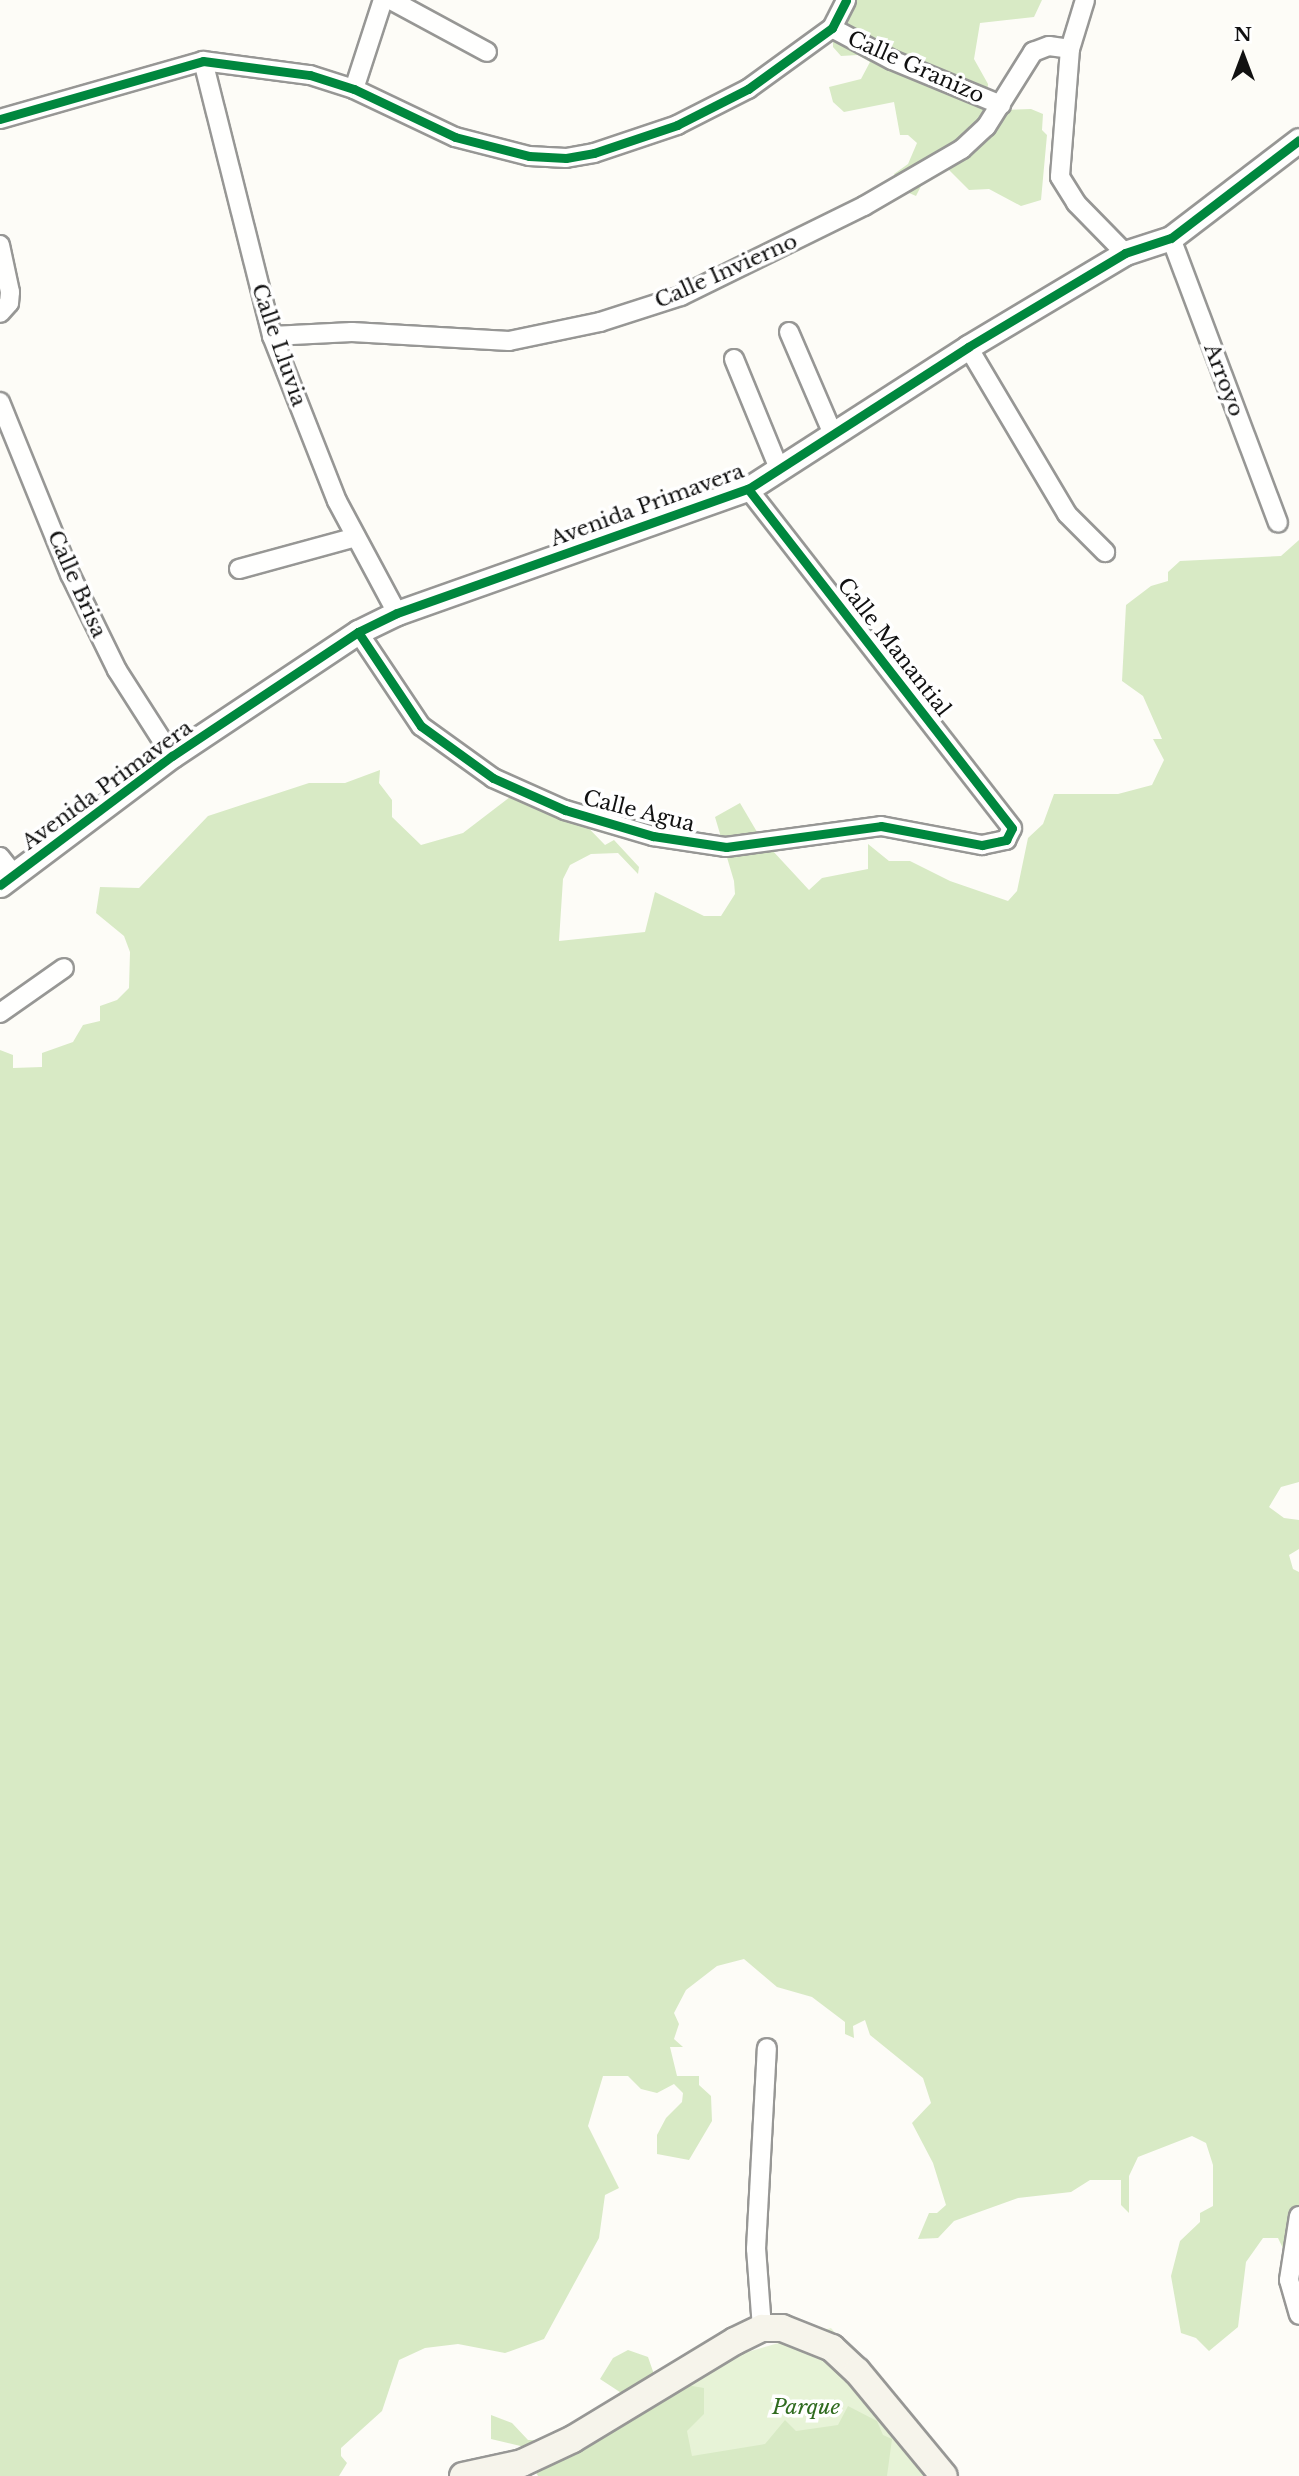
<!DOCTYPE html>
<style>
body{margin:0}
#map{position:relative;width:1299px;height:2476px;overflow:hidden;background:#fdfcf7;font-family:"Libre Baskerville",serif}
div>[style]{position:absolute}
.green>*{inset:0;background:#e7f3d7}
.forest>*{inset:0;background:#d8eac5}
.roads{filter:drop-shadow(2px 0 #979795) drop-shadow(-2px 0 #979795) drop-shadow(0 2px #979795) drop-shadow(0 -2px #979795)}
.minor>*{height:18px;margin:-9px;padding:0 9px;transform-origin:9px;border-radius:9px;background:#fffffe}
.tertiary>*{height:23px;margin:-11.5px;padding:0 11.5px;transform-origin:11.5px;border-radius:11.5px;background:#fffffe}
.secondary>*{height:26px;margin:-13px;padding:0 13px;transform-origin:13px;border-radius:13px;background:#f6f4eb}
.cycleway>*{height:9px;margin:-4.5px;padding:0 4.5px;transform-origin:4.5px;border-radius:4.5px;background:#00873e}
span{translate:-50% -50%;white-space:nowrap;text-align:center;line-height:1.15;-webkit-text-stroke:7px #fff;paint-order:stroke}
.street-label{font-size:21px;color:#111}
.park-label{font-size:21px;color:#2f6b1f;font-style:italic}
.north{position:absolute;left:1208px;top:21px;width:70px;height:70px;-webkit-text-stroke:5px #fff;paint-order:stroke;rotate:0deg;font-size:19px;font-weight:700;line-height:28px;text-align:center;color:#111}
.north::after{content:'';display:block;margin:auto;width:24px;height:32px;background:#111;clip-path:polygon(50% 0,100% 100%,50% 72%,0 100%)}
</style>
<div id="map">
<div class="green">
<i style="clip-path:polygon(831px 2328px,954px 2476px,681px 2476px,692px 2368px)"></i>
</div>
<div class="forest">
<i style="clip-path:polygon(855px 0,1042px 0,1034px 17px,980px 23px,974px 59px,988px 84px,987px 95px,1000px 110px,1031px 109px,1043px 114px,1042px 130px,1047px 135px,1041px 200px,1021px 206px,989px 189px,969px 190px,947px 168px,927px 174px,916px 196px,900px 189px,894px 174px,908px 164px,917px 143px,908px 135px,900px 135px,894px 102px,844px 112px,833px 102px,829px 87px,861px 79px,870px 62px,858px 55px,841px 56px,833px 47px,833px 33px)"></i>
<i style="clip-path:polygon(1299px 540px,1299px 1482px,1281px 1487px,1269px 1507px,1284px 1518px,1299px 1520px,1299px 1549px,1289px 1555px,1293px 1569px,1299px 1572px,1299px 2267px,1292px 2267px,1278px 2238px,1263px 2238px,1246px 2262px,1238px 2327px,1209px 2351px,1196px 2338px,1181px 2333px,1171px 2276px,1180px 2241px,1200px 2222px,1200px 2213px,1213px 2206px,1213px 2165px,1206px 2143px,1192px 2136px,1138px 2157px,1129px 2176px,1129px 2213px,1121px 2205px,1121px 2180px,1090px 2180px,1071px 2192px,1018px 2198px,954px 2221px,938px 2238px,918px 2239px,929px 2213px,937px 2213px,946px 2205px,933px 2163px,912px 2123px,931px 2103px,923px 2078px,870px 2035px,865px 2020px,853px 2026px,854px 2038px,845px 2034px,845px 2022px,812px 1997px,777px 1987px,744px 1959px,717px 1966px,686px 1990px,674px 2013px,679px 2024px,674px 2039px,683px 2047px,670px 2047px,677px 2076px,699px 2076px,699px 2085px,711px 2096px,712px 2121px,689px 2160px,657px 2154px,657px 2135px,666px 2118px,682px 2102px,683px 2093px,674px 2084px,657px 2093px,641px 2089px,628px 2076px,603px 2076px,588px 2126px,619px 2188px,605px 2195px,599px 2238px,544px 2339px,505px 2353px,458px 2344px,425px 2348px,399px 2360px,382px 2411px,341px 2448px,341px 2456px,347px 2463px,339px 2476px,0 2476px,0 1050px,13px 1055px,13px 1068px,42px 1067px,42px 1053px,73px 1042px,83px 1025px,100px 1021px,100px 1006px,117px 1000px,129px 988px,130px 952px,124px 936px,96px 913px,100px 887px,139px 888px,208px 816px,309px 783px,345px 783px,380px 770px,379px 783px,392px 800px,392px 817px,421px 845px,463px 833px,514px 794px,571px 810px,605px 845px,614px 840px,639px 867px,638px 874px,618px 853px,591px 854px,570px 865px,563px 879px,559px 941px,645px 932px,655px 892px,704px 916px,721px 916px,735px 894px,734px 881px,715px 817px,740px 803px,760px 837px,809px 890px,822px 878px,868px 869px,868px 844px,889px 861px,910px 861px,950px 881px,1008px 901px,1017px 891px,1028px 838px,1043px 824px,1054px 794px,1118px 794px,1152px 785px,1164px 760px,1153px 739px,1162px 739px,1143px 696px,1122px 681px,1126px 605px,1151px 586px,1168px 581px,1168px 572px,1180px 561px,1281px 556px)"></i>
<i style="clip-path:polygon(628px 2350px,648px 2357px,656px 2380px,704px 2388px,704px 2414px,687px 2431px,692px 2456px,765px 2444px,785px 2420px,796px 2431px,838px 2425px,848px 2406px,877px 2421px,883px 2435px,892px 2439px,887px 2476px,538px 2476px,529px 2460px,529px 2448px,491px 2439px,491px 2415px,512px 2423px,528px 2440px,570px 2440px,629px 2398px,600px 2379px,613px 2358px)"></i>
</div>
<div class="roads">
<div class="minor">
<i style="left:391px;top:0;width:109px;rotate:28.4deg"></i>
<i style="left:1085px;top:0;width:51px;rotate:107deg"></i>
<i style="left:1070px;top:49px;width:128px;rotate:94.5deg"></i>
<i style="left:1060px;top:177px;width:31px;rotate:58deg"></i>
<i style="left:1076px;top:203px;width:70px;rotate:45.6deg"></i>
<i style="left:832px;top:28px;width:68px;rotate:28.1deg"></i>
<i style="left:892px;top:60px;width:118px;rotate:22.4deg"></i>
<i style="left:203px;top:61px;width:284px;rotate:75.9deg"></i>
<i style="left:272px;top:336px;width:177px;rotate:68.5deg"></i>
<i style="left:337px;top:501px;width:127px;rotate:61.8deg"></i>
<i style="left:354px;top:89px;width:94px;rotate:-72deg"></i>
<i style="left:0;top:119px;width:211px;rotate:-15.9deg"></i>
<i style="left:203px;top:61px;width:108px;rotate:7.5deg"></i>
<i style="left:310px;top:75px;width:46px;rotate:17.7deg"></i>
<i style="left:354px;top:89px;width:112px;rotate:25.4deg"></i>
<i style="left:455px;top:137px;width:76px;rotate:14.4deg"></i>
<i style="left:529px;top:156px;width:37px;rotate:3deg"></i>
<i style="left:566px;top:158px;width:28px;rotate:-10deg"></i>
<i style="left:594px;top:153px;width:88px;rotate:-18.6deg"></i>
<i style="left:677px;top:125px;width:80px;rotate:-26.9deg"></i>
<i style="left:748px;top:89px;width:104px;rotate:-36deg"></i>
<i style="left:832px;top:28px;width:31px;rotate:-63deg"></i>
<i style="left:1171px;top:238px;width:304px;rotate:69.4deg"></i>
<i style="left:0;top:245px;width:48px;rotate:78deg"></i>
<i style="left:10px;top:292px;width:11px;rotate:95deg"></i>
<i style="left:9px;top:303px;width:13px;rotate:132deg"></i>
<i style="left:789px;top:332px;width:111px;rotate:66.7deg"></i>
<i style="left:272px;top:336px;width:80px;rotate:-2.9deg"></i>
<i style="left:352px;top:332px;width:157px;rotate:3.3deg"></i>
<i style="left:509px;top:341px;width:93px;rotate:-11.8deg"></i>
<i style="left:600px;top:322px;width:85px;rotate:-17.8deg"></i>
<i style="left:681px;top:296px;width:204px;rotate:-26.2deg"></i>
<i style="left:864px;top:206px;width:113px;rotate:-30.2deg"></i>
<i style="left:962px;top:149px;width:33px;rotate:-43deg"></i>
<i style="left:986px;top:127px;width:89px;rotate:-57.9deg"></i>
<i style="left:1033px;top:52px;width:17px;rotate:-21deg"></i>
<i style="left:1049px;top:46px;width:21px;rotate:8deg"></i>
<i style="left:968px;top:347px;width:194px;rotate:59.3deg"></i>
<i style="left:1067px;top:514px;width:54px;rotate:45deg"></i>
<i style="left:734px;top:359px;width:121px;rotate:67.7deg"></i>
<i style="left:0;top:402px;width:186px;rotate:67.9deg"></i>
<i style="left:70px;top:574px;width:107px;rotate:63.9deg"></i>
<i style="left:117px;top:670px;width:102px;rotate:57.4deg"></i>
<i style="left:239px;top:569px;width:121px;rotate:-15.3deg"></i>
<i style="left:358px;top:632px;width:113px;rotate:56.2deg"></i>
<i style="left:421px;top:726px;width:89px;rotate:35.8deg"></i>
<i style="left:493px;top:778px;width:79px;rotate:24deg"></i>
<i style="left:565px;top:810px;width:92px;rotate:16.5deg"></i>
<i style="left:653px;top:836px;width:74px;rotate:8.6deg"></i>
<i style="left:726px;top:847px;width:156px;rotate:-7.7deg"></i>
<i style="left:881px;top:826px;width:103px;rotate:10.7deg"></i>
<i style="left:982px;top:845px;width:25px;rotate:-12deg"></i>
<i style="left:1006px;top:840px;width:13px;rotate:-63deg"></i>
<i style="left:1012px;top:828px;width:430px;rotate:-127.9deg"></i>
<i style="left:0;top:857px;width:23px;rotate:52deg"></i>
<i style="left:0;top:1013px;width:78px;rotate:-35.1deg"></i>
<i style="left:1299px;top:2216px;width:65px;rotate:98.9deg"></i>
<i style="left:1289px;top:2280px;width:36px;rotate:74deg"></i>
<i style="left:762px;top:2328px;width:79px;rotate:-94.3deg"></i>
<i style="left:756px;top:2249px;width:201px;rotate:-86.9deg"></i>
</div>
<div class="tertiary">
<i style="left:0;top:885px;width:215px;rotate:-36.9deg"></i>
<i style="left:172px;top:756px;width:224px;rotate:-33.7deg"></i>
<i style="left:358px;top:632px;width:43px;rotate:-26deg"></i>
<i style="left:397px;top:613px;width:372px;rotate:-19.5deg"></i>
<i style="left:748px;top:489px;width:262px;rotate:-32.8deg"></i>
<i style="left:968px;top:347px;width:183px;rotate:-30.9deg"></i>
<i style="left:1125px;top:253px;width:48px;rotate:-18.1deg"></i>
<i style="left:1171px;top:238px;width:161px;rotate:-37.4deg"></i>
</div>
<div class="secondary">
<i style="left:463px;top:2476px;width:60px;rotate:-12.4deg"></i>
<i style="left:522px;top:2463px;width:56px;rotate:-25.2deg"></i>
<i style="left:573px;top:2439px;width:189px;rotate:-31.2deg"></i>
<i style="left:735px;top:2341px;width:30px;rotate:-26deg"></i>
<i style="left:762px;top:2328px;width:20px"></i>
<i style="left:782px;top:2328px;width:54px;rotate:21.8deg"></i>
<i style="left:832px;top:2348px;width:34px;rotate:43deg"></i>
<i style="left:857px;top:2371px;width:136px;rotate:50.4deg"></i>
</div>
</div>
<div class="cycleway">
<i style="left:0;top:119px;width:211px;rotate:-15.9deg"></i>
<i style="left:203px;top:61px;width:108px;rotate:7.5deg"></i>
<i style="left:310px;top:75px;width:46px;rotate:17.7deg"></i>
<i style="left:354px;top:89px;width:112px;rotate:25.4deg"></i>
<i style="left:455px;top:137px;width:76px;rotate:14.4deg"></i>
<i style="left:529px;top:156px;width:37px;rotate:3deg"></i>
<i style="left:566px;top:158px;width:28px;rotate:-10deg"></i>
<i style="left:594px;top:153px;width:88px;rotate:-18.6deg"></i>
<i style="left:677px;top:125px;width:80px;rotate:-26.9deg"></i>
<i style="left:748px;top:89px;width:104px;rotate:-36deg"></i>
<i style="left:832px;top:28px;width:31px;rotate:-63deg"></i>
<i style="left:358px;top:632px;width:113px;rotate:56.2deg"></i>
<i style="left:421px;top:726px;width:89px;rotate:35.8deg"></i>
<i style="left:493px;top:778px;width:79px;rotate:24deg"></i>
<i style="left:565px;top:810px;width:92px;rotate:16.5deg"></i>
<i style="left:653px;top:836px;width:74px;rotate:8.6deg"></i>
<i style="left:726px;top:847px;width:156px;rotate:-7.7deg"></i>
<i style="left:881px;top:826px;width:103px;rotate:10.7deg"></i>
<i style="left:982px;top:845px;width:25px;rotate:-12deg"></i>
<i style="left:1006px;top:840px;width:13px;rotate:-63deg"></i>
<i style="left:1012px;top:828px;width:430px;rotate:-127.9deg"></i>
<i style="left:0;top:885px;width:215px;rotate:-36.9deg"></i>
<i style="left:172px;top:756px;width:224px;rotate:-33.7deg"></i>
<i style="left:358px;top:632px;width:43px;rotate:-26deg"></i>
<i style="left:397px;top:613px;width:372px;rotate:-19.5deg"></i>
<i style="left:748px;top:489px;width:262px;rotate:-32.8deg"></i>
<i style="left:968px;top:347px;width:183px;rotate:-30.9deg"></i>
<i style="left:1125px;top:253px;width:48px;rotate:-18.1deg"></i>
<i style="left:1171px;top:238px;width:161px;rotate:-37.4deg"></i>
</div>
<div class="street-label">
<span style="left:916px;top:67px;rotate:24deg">Calle Granizo</span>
<span style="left:726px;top:271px;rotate:-24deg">Calle Invierno</span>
<span style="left:279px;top:345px;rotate:71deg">Calle Lluvia</span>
<span style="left:1224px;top:380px;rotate:69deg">Arroyo</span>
<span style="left:647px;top:505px;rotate:-20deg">Avenida Primavera</span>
<span style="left:77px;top:584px;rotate:66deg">Calle Brisa</span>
<span style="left:894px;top:647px;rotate:52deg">Calle Manantial</span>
<span style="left:107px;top:785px;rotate:-36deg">Avenida Primavera</span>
<span style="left:639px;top:811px;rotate:14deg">Calle Agua</span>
</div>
<div class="park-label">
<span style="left:806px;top:2407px">Parque</span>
</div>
<div class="north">N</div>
</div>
